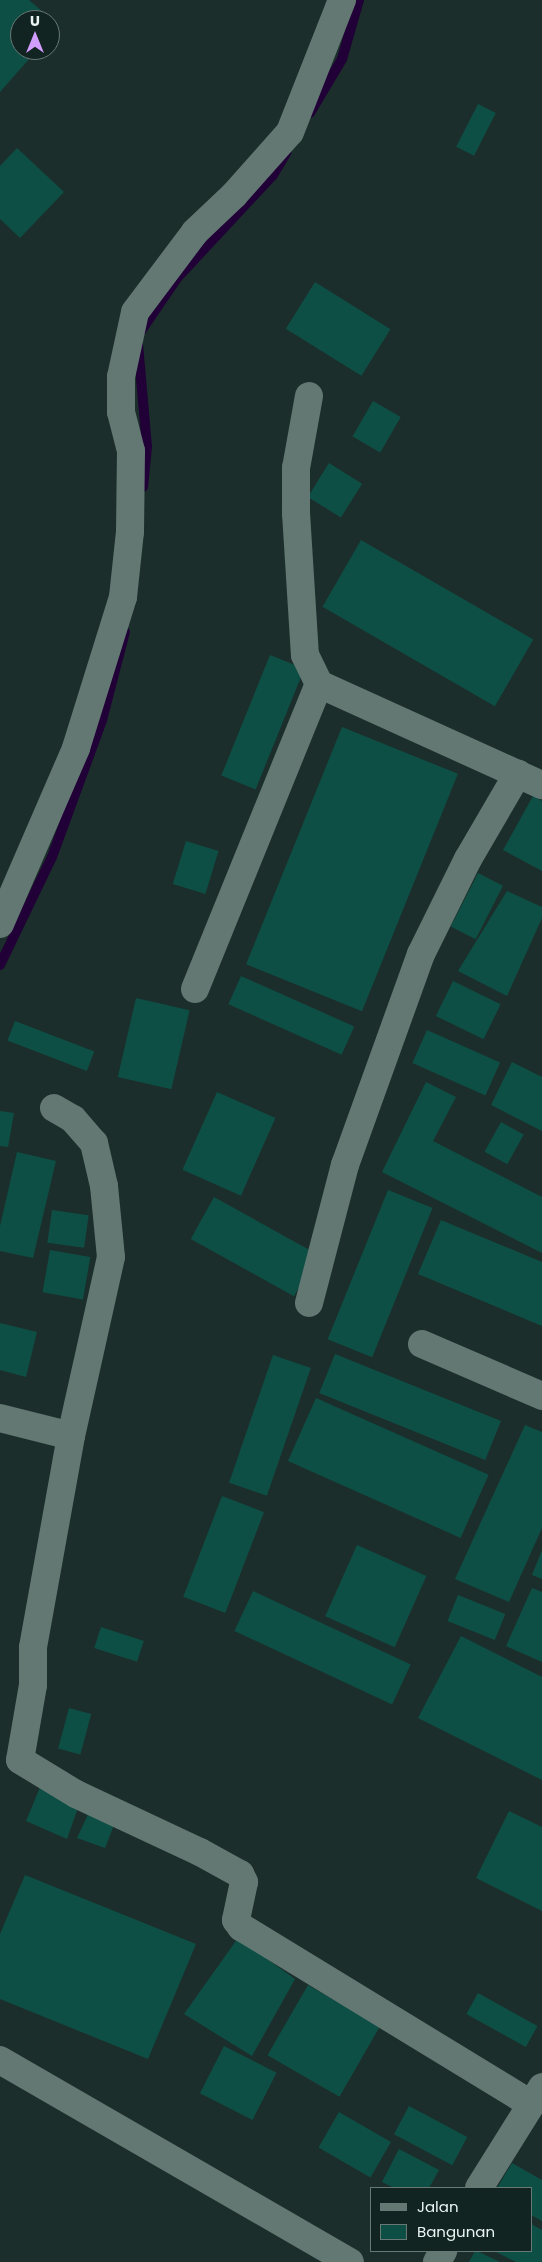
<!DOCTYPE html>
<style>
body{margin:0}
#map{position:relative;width:542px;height:2262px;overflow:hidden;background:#1c2e2b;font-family:Poppins,sans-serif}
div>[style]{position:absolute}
.stream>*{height:10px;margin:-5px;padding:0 5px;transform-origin:5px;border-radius:5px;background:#200036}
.building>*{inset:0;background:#0e4f45;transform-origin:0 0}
.minor>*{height:28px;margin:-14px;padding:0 14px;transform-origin:14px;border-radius:14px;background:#637873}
.tertiary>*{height:28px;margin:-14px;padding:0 14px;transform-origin:14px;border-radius:14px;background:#637873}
span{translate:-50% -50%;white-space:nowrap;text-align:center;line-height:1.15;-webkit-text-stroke:4px #122421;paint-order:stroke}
.legend{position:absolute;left:370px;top:2187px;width:162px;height:65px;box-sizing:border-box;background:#122421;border:1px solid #687875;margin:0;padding:6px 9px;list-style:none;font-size:15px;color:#e9f5f2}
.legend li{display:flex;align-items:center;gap:10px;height:25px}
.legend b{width:25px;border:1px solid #687875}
.north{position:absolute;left:10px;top:10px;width:50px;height:50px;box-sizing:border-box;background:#122421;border:1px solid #687875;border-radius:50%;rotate:0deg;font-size:14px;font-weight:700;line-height:20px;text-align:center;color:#e9f5f2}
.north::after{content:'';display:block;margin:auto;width:18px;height:22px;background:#d19dfe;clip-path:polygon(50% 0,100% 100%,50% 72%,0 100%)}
</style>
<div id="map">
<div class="stream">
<i style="left:310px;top:113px;width:63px;rotate:-59.3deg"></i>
<i style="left:342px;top:59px;width:61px;rotate:-73.9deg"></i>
<i style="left:141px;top:331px;width:64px;rotate:-55.8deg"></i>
<i style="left:177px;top:278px;width:141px;rotate:-47deg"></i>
<i style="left:273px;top:175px;width:26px;rotate:-59deg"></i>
<i style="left:138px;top:344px;width:103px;rotate:85deg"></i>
<i style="left:147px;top:447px;width:40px;rotate:95.7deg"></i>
<i style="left:0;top:965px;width:120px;rotate:-64.3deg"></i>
<i style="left:52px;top:857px;width:146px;rotate:-69.9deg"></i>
<i style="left:102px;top:720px;width:91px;rotate:-75.4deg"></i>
</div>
<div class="building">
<i style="clip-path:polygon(0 0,29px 0,59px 26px,50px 35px,50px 20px,20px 20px,20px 50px,37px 50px,0 92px)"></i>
<i style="left:478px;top:104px;width:20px;height:48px;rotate:27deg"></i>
<i style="clip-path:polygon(17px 148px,64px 192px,20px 238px,0 219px,0 166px)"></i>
<i style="left:315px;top:282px;width:89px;height:55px;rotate:32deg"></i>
<i style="left:373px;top:401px;width:32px;height:41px;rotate:30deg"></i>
<i style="left:329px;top:463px;width:39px;height:40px;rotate:32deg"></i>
<i style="left:361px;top:540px;width:199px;height:77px;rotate:30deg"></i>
<i style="left:270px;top:655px;width:37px;height:130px;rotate:22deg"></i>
<i style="left:342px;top:727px;width:125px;height:256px;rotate:22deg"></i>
<i style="clip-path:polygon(533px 796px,542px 801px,542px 871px,503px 850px)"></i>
<i style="left:186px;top:841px;width:34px;height:45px;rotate:17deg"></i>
<i style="left:478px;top:873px;width:28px;height:60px;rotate:27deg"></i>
<i style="clip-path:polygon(507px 891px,542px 907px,542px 918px,507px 996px,458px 971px)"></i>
<i style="left:241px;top:976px;width:124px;height:31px;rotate:24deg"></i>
<i style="left:453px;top:981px;width:53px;height:39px;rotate:26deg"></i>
<i style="left:136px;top:998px;width:55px;height:81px;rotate:13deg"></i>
<i style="left:15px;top:1021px;width:85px;height:21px;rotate:21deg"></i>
<i style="left:427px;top:1030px;width:80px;height:36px;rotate:24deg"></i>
<i style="clip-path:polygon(512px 1062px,542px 1077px,542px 1131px,491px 1105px)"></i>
<i style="clip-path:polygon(426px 1082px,456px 1097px,433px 1141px,542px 1197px,542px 1253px,382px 1172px)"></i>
<i style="left:217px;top:1092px;width:64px;height:85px;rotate:24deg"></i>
<i style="clip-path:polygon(0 1111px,14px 1113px,8px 1147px,0 1146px)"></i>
<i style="left:501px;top:1122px;width:26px;height:34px;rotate:29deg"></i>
<i style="clip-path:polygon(17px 1152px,56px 1161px,33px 1258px,0 1251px,0 1226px)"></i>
<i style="left:388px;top:1190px;width:48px;height:161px;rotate:22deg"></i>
<i style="left:214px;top:1197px;width:118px;height:48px;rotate:29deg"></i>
<i style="left:52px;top:1210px;width:37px;height:33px;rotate:8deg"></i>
<i style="clip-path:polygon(441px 1220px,542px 1262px,542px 1326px,418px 1274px)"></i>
<i style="left:50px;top:1250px;width:41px;height:43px;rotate:10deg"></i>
<i style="clip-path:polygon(0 1323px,37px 1332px,26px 1377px,0 1370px)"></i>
<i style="left:335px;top:1354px;width:179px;height:42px;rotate:22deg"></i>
<i style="left:273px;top:1355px;width:40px;height:135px;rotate:19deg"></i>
<i style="left:316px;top:1398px;width:189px;height:69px;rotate:24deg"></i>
<i style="clip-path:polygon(525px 1425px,542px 1432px,542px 1528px,509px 1602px,455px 1579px)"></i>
<i style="left:222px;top:1496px;width:45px;height:108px;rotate:21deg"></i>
<i style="left:357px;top:1545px;width:76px;height:78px;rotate:24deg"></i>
<i style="clip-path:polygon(542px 1550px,542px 1579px,532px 1575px)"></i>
<i style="clip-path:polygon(532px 1588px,542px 1592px,542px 1662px,506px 1646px)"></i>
<i style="left:253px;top:1591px;width:174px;height:44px;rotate:25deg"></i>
<i style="left:458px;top:1595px;width:51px;height:28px;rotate:22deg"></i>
<i style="left:101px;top:1627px;width:45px;height:22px;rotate:18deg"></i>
<i style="clip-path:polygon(461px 1636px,542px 1677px,542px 1780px,418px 1718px)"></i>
<i style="left:69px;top:1708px;width:23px;height:42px;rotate:15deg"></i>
<i style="clip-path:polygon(41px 1785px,79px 1805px,67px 1839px,26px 1821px)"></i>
<i style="clip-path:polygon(91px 1808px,116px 1820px,105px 1848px,77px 1838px)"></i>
<i style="clip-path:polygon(509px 1811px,542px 1827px,542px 1911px,476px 1878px)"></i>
<i style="clip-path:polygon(25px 1875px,196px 1944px,148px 2059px,0 1999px,0 1934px)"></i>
<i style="clip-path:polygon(238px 1938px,295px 1979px,252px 2056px,184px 2014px)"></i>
<i style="left:308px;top:1985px;width:83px;height:81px;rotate:30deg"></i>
<i style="left:478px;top:1993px;width:68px;height:24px;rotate:29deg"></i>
<i style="left:224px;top:2046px;width:59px;height:53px;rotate:27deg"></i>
<i style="left:409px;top:2106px;width:66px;height:32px;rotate:28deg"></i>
<i style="left:339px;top:2112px;width:60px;height:41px;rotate:30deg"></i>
<i style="clip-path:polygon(399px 2149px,439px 2170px,429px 2188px,394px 2188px,382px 2182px)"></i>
<i style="clip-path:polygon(512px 2163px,542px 2180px,542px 2221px,531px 2215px,531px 2188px,497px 2188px)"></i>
<i style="clip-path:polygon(531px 2224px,542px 2230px,542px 2262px,516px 2262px,494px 2251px,531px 2251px)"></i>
<i style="clip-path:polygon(475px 2251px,477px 2251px,500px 2262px,469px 2262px)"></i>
</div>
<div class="minor">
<i style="left:309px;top:396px;width:73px;rotate:100.2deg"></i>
<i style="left:296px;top:468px;width:45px;rotate:90deg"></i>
<i style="left:296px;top:513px;width:142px;rotate:86.4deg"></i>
<i style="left:305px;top:655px;width:32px;rotate:64deg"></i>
<i style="left:319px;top:684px;width:245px;rotate:24.4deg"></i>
<i style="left:0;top:924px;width:192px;rotate:-66.6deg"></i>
<i style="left:76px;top:748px;width:158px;rotate:-72.7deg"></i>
<i style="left:123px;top:597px;width:65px;rotate:-83.9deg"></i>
<i style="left:130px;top:532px;width:81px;rotate:-89.3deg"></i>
<i style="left:131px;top:451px;width:40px;rotate:-104.4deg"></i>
<i style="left:121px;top:412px;width:35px;rotate:-90deg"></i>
<i style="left:121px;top:377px;width:66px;rotate:-77.8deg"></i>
<i style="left:135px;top:312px;width:100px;rotate:-53.1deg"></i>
<i style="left:195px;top:232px;width:54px;rotate:-43.5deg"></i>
<i style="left:234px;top:195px;width:84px;rotate:-48.4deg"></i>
<i style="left:290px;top:132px;width:142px;rotate:-68.5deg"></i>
<i style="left:195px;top:989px;width:329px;rotate:-67.9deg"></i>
<i style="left:54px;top:1108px;width:22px;rotate:30deg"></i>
<i style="left:73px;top:1119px;width:32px;rotate:49deg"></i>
<i style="left:94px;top:1143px;width:44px;rotate:76.9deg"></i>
<i style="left:104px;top:1186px;width:71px;rotate:84.4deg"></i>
<i style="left:111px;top:1257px;width:183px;rotate:102.6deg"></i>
<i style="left:71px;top:1436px;width:215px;rotate:100.2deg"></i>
<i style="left:33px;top:1648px;width:37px;rotate:90deg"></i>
<i style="left:33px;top:1685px;width:76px;rotate:99.8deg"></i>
<i style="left:20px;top:1760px;width:66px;rotate:31.3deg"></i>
<i style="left:76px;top:1794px;width:137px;rotate:25.1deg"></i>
<i style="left:200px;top:1852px;width:46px;rotate:28.8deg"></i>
<i style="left:240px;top:1874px;width:9px;rotate:63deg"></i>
<i style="left:244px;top:1882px;width:39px;rotate:102deg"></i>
<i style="left:236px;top:1920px;width:9px;rotate:54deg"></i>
<i style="left:241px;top:1927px;width:340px;rotate:31.4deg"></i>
<i style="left:309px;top:1303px;width:143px;rotate:-75.4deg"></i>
<i style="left:345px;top:1165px;width:224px;rotate:-70.2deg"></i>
<i style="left:421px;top:954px;width:106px;rotate:-63.7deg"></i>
<i style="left:468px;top:859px;width:99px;rotate:-59.8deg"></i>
<i style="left:422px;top:1344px;width:131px;rotate:23.4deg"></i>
<i style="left:0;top:1418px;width:73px;rotate:14.2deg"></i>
<i style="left:0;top:2060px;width:404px;rotate:30deg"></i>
</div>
<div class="tertiary">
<i style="left:479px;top:2188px;width:119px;rotate:-58deg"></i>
<i style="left:437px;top:2262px;width:13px;rotate:-61deg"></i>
</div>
<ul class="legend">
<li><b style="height:6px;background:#637873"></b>Jalan</li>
<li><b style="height:14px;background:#0e4f45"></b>Bangunan</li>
</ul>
<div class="north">U</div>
</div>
